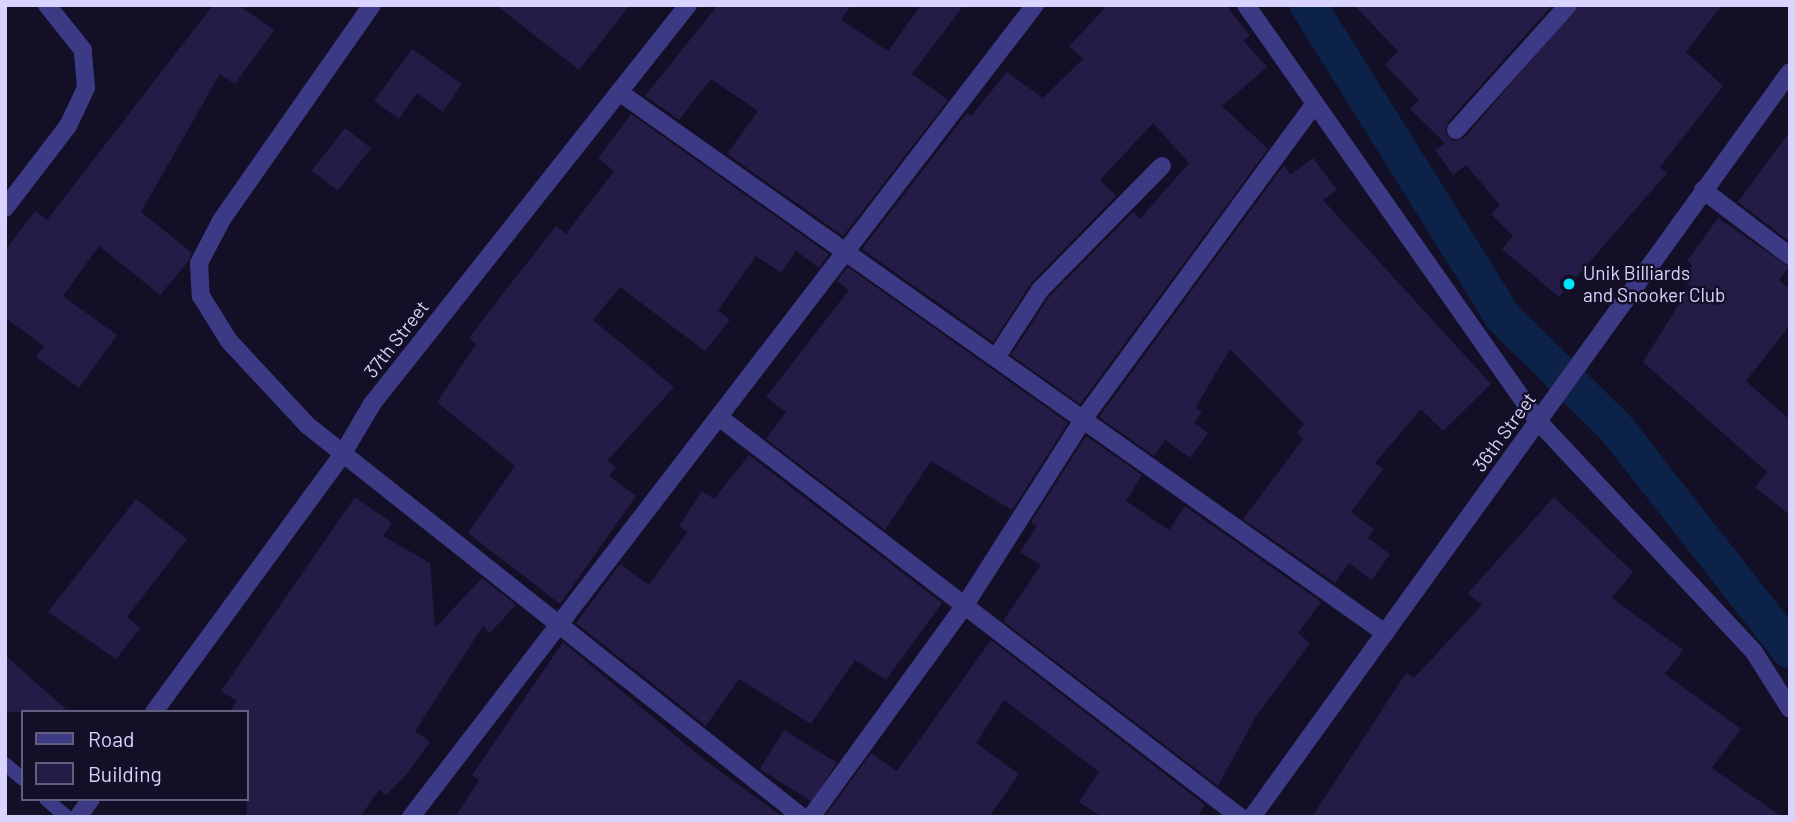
<!DOCTYPE html>
<style>
body{margin:0}
#map{position:relative;width:1795px;height:822px;overflow:hidden;background:#130f26;font-family:Barlow,sans-serif}
div>[style]{position:absolute}
.canal>*{height:37px;margin:-18.5px;padding:0 18.5px;transform-origin:18.5px;border-radius:18.5px;background:#0c2248}
.building>*{inset:0;background:#241b47;transform-origin:0 0}
.service>*{height:14px;margin:-7px;padding:0 7px;transform-origin:7px;border-radius:7px;background:#3d3a85}
.minor>*{height:18px;margin:-9px;padding:0 9px;transform-origin:9px;border-radius:9px;background:#3d3a85}
.dots>*{width:19px;height:19px;translate:-50% -50%;box-sizing:border-box;border:4px solid #130f26;border-radius:50%}
span{translate:-50% -50%;white-space:nowrap;text-align:center;line-height:1.15;-webkit-text-stroke:5px #130f26;paint-order:stroke}
.poi-label{font-size:19px;color:#d9d4ff}
.left{translate:0 -50%;text-align:left}
.street-label{font-size:19px;color:#d9d4ff}
.frame{position:absolute;inset:0;border:7px solid #d9d4ff;pointer-events:none}
.legend{position:absolute;left:21px;top:710px;width:228px;height:91px;box-sizing:border-box;background:#130f26;border:2px solid #625e7d;margin:0;padding:9px 12px;list-style:none;font-size:21px;color:#d9d4ff}
.legend li{display:flex;align-items:center;gap:14px;height:35px}
.legend b{width:35px;border:2px solid #625e7d}
</style>
<div id="map">
<div class="canal">
<i style="left:1308px;top:5px;width:367px;rotate:58deg"></i>
<i style="left:1502px;top:316px;width:158px;rotate:44.5deg"></i>
<i style="left:1615px;top:427px;width:283px;rotate:51.9deg"></i>
</div>
<div class="building">
<i style="clip-path:polygon(213px 5px,238px 5px,274px 30px,235px 84px,220px 74px,141px 212px,192px 253px,188px 262px,160px 295px,99px 246px,63px 296px,117px 335px,79px 388px,36px 357px,44px 346px,5px 318px,5px 251px,35px 211px,47px 220px)"></i>
<i style="clip-path:polygon(496px 5px,630px 5px,579px 70px)"></i>
<i style="clip-path:polygon(718px 5px,851px 5px,841px 20px,888px 51px,921px 5px,964px 5px,912px 74px,948px 100px,843px 236px,727px 154px,758px 111px,711px 79px,679px 120px,645px 96px)"></i>
<i style="clip-path:polygon(1108px 5px,1226px 5px,1250px 36px,1243px 40px,1267px 67px,1222px 106px,1268px 149px,1080px 404px,1011px 355px,1049px 297px,1133px 212px,1140px 219px,1189px 163px,1153px 123px,1100px 180px,1116px 196px,1032px 282px,993px 342px,862px 249px,967px 113px,971px 116px,1007px 72px,1043px 98px,1083px 59px,1069px 46px)"></i>
<i style="clip-path:polygon(1354px 5px,1552px 5px,1448px 122px,1445px 133px,1453px 141px,1464px 138px,1579px 5px,1722px 5px,1686px 52px,1723px 86px,1660px 167px,1667px 173px,1559px 297px,1502px 249px,1513px 236px,1491px 214px,1500px 205px,1466px 165px,1453px 175px,1435px 150px,1445px 143px,1410px 109px,1419px 100px,1385px 65px,1398px 51px)"></i>
<i style="clip-path:polygon(412px 49px,462px 84px,443px 112px,417px 93px,399px 119px,374px 101px)"></i>
<i style="clip-path:polygon(631px 114px,829px 254px,819px 268px,796px 251px,781px 273px,756px 256px,718px 310px,730px 320px,705px 351px,620px 287px,593px 320px,674px 387px,607px 461px,616px 467px,609px 476px,636px 496px,560px 604px,468px 533px,515px 466px,437px 402px,476px 344px,469px 338px,505px 291px,556px 226px,566px 234px,614px 171px,598px 158px)"></i>
<i style="left:345px;top:128px;width:33px;height:54px;rotate:38deg"></i>
<i style="clip-path:polygon(1790px 131px,1790px 242px,1738px 202px)"></i>
<i style="clip-path:polygon(1313px 158px,1337px 190px,1323px 200px,1491px 384px,1443px 431px,1421px 409px,1375px 463px,1383px 469px,1351px 512px,1374px 529px,1368px 538px,1390px 554px,1372px 580px,1349px 563px,1335px 583px,1243px 519px,1303px 439px,1297px 433px,1304px 424px,1230px 349px,1196px 407px,1202px 412px,1194px 423px,1208px 433px,1190px 458px,1165px 440px,1154px 456px,1099px 417px,1284px 165px,1290px 175px)"></i>
<i style="clip-path:polygon(1718px 218px,1789px 267px,1779px 280px,1790px 289px,1790px 325px,1746px 381px,1790px 420px,1790px 515px,1755px 487px,1767px 472px,1643px 362px,1690px 286px,1682px 280px,1692px 265px,1687px 261px)"></i>
<i style="clip-path:polygon(848px 267px,1068px 423px,1012px 510px,931px 461px,885px 530px,766px 439px,786px 412px,766px 397px,849px 290px,837px 281px)"></i>
<i style="clip-path:polygon(1086px 436px,1142px 475px,1126px 501px,1169px 530px,1185px 506px,1321px 602px,1298px 633px,1310px 643px,1255px 718px,1218px 786px,1003px 621px,1041px 565px,1020px 552px,1037px 526px,1031px 522px)"></i>
<i style="clip-path:polygon(749px 455px,942px 603px,886px 680px,855px 660px,811px 724px,739px 679px,706px 726px,576px 623px,620px 564px,649px 585px,687px 532px,679px 526px,702px 491px,714px 499px)"></i>
<i style="clip-path:polygon(355px 497px,392px 523px,383px 536px,430px 563px,435px 628px,482px 578px,516px 605px,490px 633px,483px 626px,415px 731px,430px 742px,407px 774px,386px 795px,379px 790px,360px 817px,247px 817px,247px 712px,230px 712px,237px 701px,221px 691px)"></i>
<i style="clip-path:polygon(1554px 497px,1633px 572px,1612px 598px,1683px 650px,1665px 674px,1741px 729px,1712px 768px,1782px 817px,1312px 817px,1406px 673px,1414px 678px,1482px 605px,1468px 593px)"></i>
<i style="clip-path:polygon(136px 499px,187px 539px,127px 617px,140px 628px,116px 659px,48px 612px)"></i>
<i style="clip-path:polygon(991px 640px,1205px 805px,1197px 817px,1102px 817px,1079px 802px,1099px 772px,1004px 700px,976px 743px,1019px 774px,989px 817px,825px 816px,871px 753px,897px 771px)"></i>
<i style="clip-path:polygon(563px 642px,702px 758px,783px 817px,455px 817px,479px 780px,472px 775px)"></i>
<i style="clip-path:polygon(5px 655px,69px 712px,5px 712px)"></i>
<i style="left:784px;top:730px;width:62px;height:46px;rotate:32deg"></i>
</div>
<div class="service">
<i style="left:5px;top:764px;width:23px;rotate:40deg"></i>
<i style="left:46px;top:799px;width:28px;rotate:41deg"></i>
</div>
<div class="minor">
<i style="left:372px;top:5px;width:264px;rotate:125deg"></i>
<i style="left:221px;top:221px;width:47px;rotate:117.6deg"></i>
<i style="left:199px;top:263px;width:33px;rotate:87deg"></i>
<i style="left:201px;top:296px;width:53px;rotate:58.1deg"></i>
<i style="left:229px;top:341px;width:115px;rotate:47.1deg"></i>
<i style="left:307px;top:425px;width:631px;rotate:38.38deg"></i>
<i style="left:1246px;top:5px;width:507px;rotate:54.96deg"></i>
<i style="left:1537px;top:420px;width:318px;rotate:46.9deg"></i>
<i style="left:1754px;top:652px;width:67px;rotate:57.7deg"></i>
<i style="left:619px;top:92px;width:938px;rotate:35.23deg"></i>
<i style="left:1456px;top:130px;width:168px;rotate:-48.1deg"></i>
<i style="left:1703px;top:190px;width:109px;rotate:37.2deg"></i>
<i style="left:5px;top:208px;width:103px;rotate:-52.5deg"></i>
<i style="left:68px;top:126px;width:42px;rotate:-64.7deg"></i>
<i style="left:86px;top:88px;width:38px;rotate:-95deg"></i>
<i style="left:83px;top:50px;width:58px;rotate:-128.7deg"></i>
<i style="left:997px;top:356px;width:79px;rotate:-56.9deg"></i>
<i style="left:1040px;top:290px;width:174px;rotate:-45.5deg"></i>
<i style="left:719px;top:417px;width:657px;rotate:37.52deg"></i>
<i style="left:154px;top:712px;width:318px;rotate:-53.8deg"></i>
<i style="left:342px;top:455px;width:59px;rotate:-59.5deg"></i>
<i style="left:372px;top:404px;width:509px;rotate:-51.62deg"></i>
<i style="left:78px;top:817px;width:22px;rotate:-54deg"></i>
<i style="left:411px;top:817px;width:1024px;rotate:-52.46deg"></i>
<i style="left:811px;top:817px;width:262px;rotate:-54deg"></i>
<i style="left:965px;top:605px;width:222px;rotate:-57.5deg"></i>
<i style="left:1084px;top:418px;width:390px;rotate:-53.7deg"></i>
<i style="left:1252px;top:817px;width:919px;rotate:-54.17deg"></i>
</div>
<div class="dots">
<i style="left:1569px;top:284px;background:#00e5ff"></i>
</div>
<div class="poi-label">
<span class="left" style="left:1583px;top:284px">Unik Billiards<br>and Snooker Club</span>
</div>
<div class="street-label">
<span style="left:396px;top:339px;rotate:-52deg">37th Street</span>
<span style="left:1504px;top:432px;rotate:-54deg">36th Street</span>
</div>
<div class="frame"></div>
<ul class="legend">
<li><b style="height:9px;background:#3d3a85"></b>Road</li>
<li><b style="height:19px;background:#241b47"></b>Building</li>
</ul>
</div>
